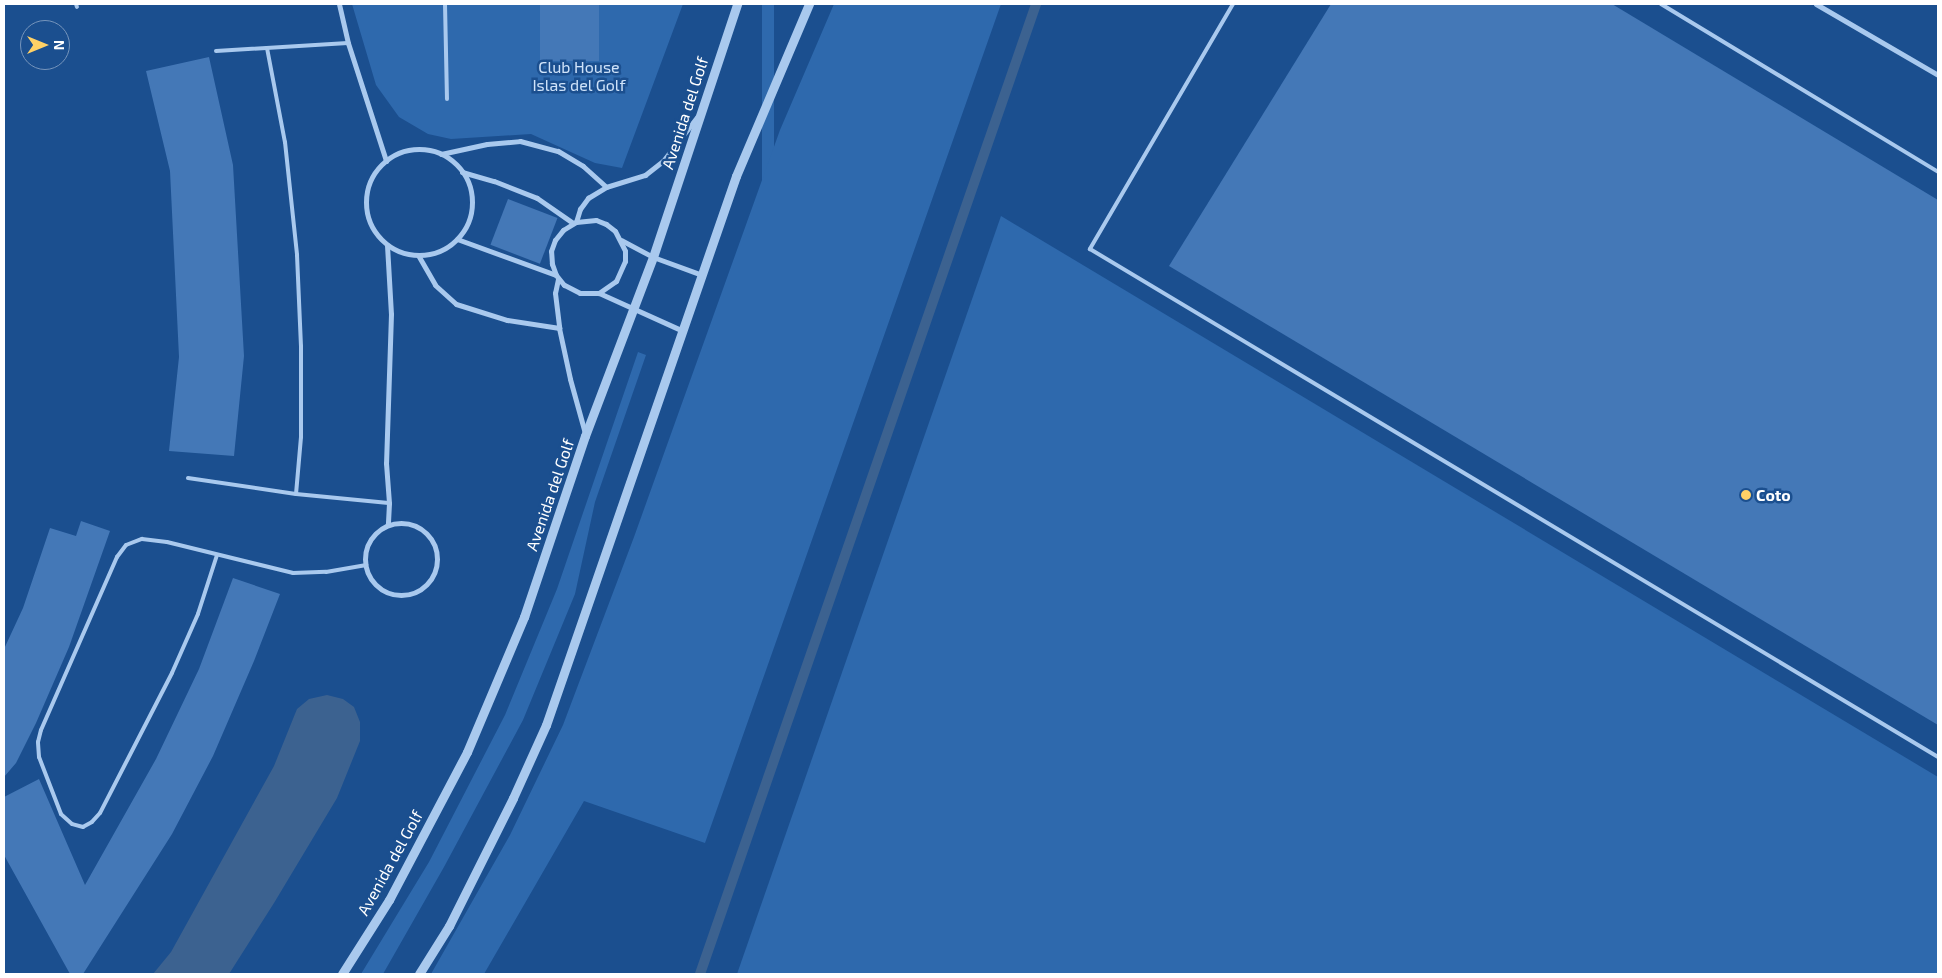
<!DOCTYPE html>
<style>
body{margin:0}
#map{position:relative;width:1942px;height:978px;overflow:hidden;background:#1b4f8f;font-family:"Exo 2",sans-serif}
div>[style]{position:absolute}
.green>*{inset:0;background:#2e69ad;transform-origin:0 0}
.water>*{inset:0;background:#3c6290}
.stream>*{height:10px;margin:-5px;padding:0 5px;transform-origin:5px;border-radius:5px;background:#3c6290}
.building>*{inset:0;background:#4478b7;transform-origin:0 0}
.service>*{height:4px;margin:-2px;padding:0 2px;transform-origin:2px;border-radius:2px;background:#a9c9ee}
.minor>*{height:5px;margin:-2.5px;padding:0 2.5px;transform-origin:2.5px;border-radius:2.5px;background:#a9c9ee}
.minor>.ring{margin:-2.5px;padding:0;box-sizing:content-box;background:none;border:5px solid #a9c9ee;border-radius:50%}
.tertiary>*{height:9px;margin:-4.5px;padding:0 4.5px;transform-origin:4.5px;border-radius:4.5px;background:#a9c9ee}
.dots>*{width:14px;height:14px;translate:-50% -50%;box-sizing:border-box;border:2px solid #1b4f8f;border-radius:50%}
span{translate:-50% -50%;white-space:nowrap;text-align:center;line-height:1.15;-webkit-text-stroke:5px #1b4f8f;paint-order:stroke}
.park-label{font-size:16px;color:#cfe3fa}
.street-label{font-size:16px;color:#fff}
.poi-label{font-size:16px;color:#fff;font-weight:700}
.left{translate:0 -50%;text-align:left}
.frame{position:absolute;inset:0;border:5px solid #fff;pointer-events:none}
.north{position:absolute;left:20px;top:20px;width:50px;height:50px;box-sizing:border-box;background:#1b4f8f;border:1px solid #7695bc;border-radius:50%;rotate:90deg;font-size:14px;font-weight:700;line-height:20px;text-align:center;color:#fff}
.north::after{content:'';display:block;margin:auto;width:18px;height:22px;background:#ffd166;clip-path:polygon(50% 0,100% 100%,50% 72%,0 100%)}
</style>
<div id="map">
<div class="green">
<i style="clip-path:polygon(352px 4px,683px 4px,622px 168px,595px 163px,531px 134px,451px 139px,428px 134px,399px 117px,376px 85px)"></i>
<i style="left:762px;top:4px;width:12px;height:240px"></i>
<i style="clip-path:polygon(834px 4px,1001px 4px,705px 843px,584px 801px,484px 974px,431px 974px,510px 835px,563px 725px,634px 537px,780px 130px)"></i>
<i style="clip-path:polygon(1001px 216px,1938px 777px,1938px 974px,737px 974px)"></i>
<i style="clip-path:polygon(638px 352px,646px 355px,595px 502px,575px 594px,523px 720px,444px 867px,383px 974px,361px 974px,429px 862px,505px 715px,557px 589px)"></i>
</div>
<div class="water">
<i style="clip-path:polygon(327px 695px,343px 699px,354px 707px,360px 722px,360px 741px,337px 798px,274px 903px,229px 974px,153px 974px,171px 952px,274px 766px,297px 709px,309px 699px)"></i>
</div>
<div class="stream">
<i style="left:700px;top:974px;width:1027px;rotate:-70.89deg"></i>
</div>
<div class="building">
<i style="left:540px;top:4px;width:59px;height:57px"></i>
<i style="clip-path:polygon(1331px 4px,1612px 4px,1938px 200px,1938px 725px,1169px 266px)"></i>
<i style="clip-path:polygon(209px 57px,233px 165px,244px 356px,234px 456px,169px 451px,179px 357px,170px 171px,146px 71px)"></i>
<i style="left:508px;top:199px;width:53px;height:49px;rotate:21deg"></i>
<i style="clip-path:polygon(81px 521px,110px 531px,69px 647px,36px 723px,16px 763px,4px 777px,4px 649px,23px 608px,50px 528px,76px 536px)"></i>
<i style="clip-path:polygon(233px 578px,280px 594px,254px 661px,213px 756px,172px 834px,83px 974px,70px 974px,4px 855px,4px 797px,39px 779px,85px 885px,156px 759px,199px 669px)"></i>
</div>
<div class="service">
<i style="left:76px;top:4px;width:3px;rotate:72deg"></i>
<i style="left:445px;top:4px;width:95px;rotate:88.8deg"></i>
<i style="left:1233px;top:4px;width:284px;rotate:120.3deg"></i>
<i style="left:1090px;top:249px;width:989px;rotate:30.92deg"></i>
<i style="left:1661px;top:4px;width:324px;rotate:31.2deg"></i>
<i style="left:267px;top:48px;width:96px;rotate:79.2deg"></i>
<i style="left:285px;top:142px;width:114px;rotate:83.9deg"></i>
<i style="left:297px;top:255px;width:91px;rotate:87.5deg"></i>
<i style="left:301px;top:346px;width:91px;rotate:90deg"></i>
<i style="left:301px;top:437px;width:57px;rotate:95deg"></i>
<i style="left:216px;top:51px;width:132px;rotate:-3.5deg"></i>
<i style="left:188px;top:478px;width:109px;rotate:8.4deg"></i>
<i style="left:296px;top:494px;width:93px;rotate:5.5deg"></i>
<i style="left:217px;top:555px;width:62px;rotate:107.9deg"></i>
<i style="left:198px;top:614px;width:64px;rotate:113.8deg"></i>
<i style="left:172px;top:673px;width:157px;rotate:117.2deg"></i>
<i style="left:100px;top:813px;width:12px;rotate:132deg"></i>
<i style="left:92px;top:822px;width:10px;rotate:151deg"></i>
<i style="left:83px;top:827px;width:11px;rotate:-165deg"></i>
<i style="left:72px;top:824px;width:15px;rotate:-138deg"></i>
<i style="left:61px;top:814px;width:61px;rotate:-111.1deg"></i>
<i style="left:39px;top:757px;width:15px;rotate:-94deg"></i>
<i style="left:38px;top:742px;width:12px;rotate:-76deg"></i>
<i style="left:41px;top:730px;width:189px;rotate:-66.3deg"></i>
<i style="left:117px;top:557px;width:15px;rotate:-53deg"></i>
<i style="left:126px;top:545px;width:17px;rotate:-21deg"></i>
<i style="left:142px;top:539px;width:25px;rotate:7deg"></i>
<i style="left:167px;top:542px;width:130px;rotate:13.8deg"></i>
<i style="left:293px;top:573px;width:33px;rotate:-2deg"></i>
<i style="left:326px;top:572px;width:41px;rotate:-9.9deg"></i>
</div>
<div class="minor">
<i style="left:339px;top:4px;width:40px;rotate:77deg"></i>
<i style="left:348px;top:43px;width:124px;rotate:72.1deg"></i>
<i style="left:1816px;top:4px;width:141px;rotate:30.2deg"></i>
<i class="ring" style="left:366px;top:149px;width:101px;height:101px"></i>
<i style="left:441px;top:154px;width:47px;rotate:-12.3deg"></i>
<i style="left:487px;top:144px;width:33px;rotate:-5deg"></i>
<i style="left:520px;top:141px;width:39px;rotate:15deg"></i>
<i style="left:558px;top:151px;width:29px;rotate:31deg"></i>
<i style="left:583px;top:166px;width:31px;rotate:42deg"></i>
<i style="left:606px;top:187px;width:41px;rotate:-17.1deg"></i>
<i style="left:645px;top:175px;width:23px;rotate:-38deg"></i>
<i style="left:663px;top:161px;width:56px;rotate:-52.3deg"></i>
<i style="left:462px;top:172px;width:33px;rotate:16deg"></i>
<i style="left:494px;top:181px;width:46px;rotate:21.6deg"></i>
<i style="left:537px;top:198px;width:44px;rotate:34.8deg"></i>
<i style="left:576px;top:222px;width:20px;rotate:-6deg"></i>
<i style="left:596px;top:220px;width:11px;rotate:22deg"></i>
<i style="left:606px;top:224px;width:11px;rotate:38deg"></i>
<i style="left:615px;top:231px;width:22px;rotate:63deg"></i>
<i style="left:625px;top:251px;width:10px;rotate:90deg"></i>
<i style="left:625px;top:261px;width:22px;rotate:114deg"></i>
<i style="left:616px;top:281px;width:21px;rotate:145deg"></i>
<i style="left:599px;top:293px;width:19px;rotate:180deg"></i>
<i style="left:580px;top:293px;width:18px;rotate:-153deg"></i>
<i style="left:564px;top:285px;width:13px;rotate:-129deg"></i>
<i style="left:556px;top:275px;width:12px;rotate:-110deg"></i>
<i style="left:552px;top:264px;width:13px;rotate:-94deg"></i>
<i style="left:551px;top:251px;width:12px;rotate:-70deg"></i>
<i style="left:555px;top:240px;width:13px;rotate:-51deg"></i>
<i style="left:563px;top:230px;width:15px;rotate:-32deg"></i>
<i style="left:576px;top:222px;width:14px;rotate:-73deg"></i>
<i style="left:580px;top:209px;width:14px;rotate:-54deg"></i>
<i style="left:588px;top:198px;width:21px;rotate:-31deg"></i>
<i style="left:457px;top:239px;width:105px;rotate:20deg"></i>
<i style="left:621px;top:240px;width:36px;rotate:28deg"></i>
<i style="left:653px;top:257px;width:52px;rotate:20.2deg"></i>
<i style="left:387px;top:245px;width:69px;rotate:86.7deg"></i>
<i style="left:391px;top:314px;width:149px;rotate:91.9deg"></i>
<i style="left:386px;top:463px;width:40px;rotate:85.7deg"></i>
<i style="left:389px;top:503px;width:22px;rotate:93deg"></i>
<i style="left:418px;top:255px;width:34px;rotate:60deg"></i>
<i style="left:435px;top:285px;width:28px;rotate:42deg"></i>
<i style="left:456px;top:304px;width:53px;rotate:17.4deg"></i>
<i style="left:507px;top:320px;width:53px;rotate:8.7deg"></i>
<i style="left:559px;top:328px;width:52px;rotate:77.8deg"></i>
<i style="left:570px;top:379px;width:56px;rotate:74.5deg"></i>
<i style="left:558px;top:279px;width:14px;rotate:102deg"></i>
<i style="left:555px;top:293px;width:35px;rotate:83deg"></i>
<i style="left:599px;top:293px;width:92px;rotate:24.3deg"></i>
<i class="ring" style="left:365px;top:523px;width:67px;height:67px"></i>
</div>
<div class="tertiary">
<i style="left:342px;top:974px;width:88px;rotate:-57.6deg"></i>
<i style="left:389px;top:900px;width:167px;rotate:-62.2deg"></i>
<i style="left:467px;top:752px;width:147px;rotate:-67.1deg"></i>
<i style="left:524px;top:617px;width:191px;rotate:-71.4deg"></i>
<i style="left:585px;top:436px;width:191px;rotate:-69.2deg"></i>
<i style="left:653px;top:257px;width:267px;rotate:-71.6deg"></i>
<i style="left:419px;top:974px;width:57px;rotate:-58deg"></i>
<i style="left:449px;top:926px;width:143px;rotate:-63.4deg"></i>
<i style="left:513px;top:798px;width:80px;rotate:-65.7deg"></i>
<i style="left:546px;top:725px;width:581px;rotate:-70.91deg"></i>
<i style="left:736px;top:176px;width:187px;rotate:-67deg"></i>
</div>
<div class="dots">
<i style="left:1746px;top:495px;background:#ffd166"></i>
</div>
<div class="park-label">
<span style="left:579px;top:76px">Club House<br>Islas del Golf</span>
</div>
<div class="street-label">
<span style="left:685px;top:113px;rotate:-72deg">Avenida del Golf</span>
<span style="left:550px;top:495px;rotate:-71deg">Avenida del Golf</span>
<span style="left:390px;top:863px;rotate:-61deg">Avenida del Golf</span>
</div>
<div class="poi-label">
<span class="left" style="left:1756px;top:495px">Coto</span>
</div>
<div class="frame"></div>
<div class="north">N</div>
</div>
